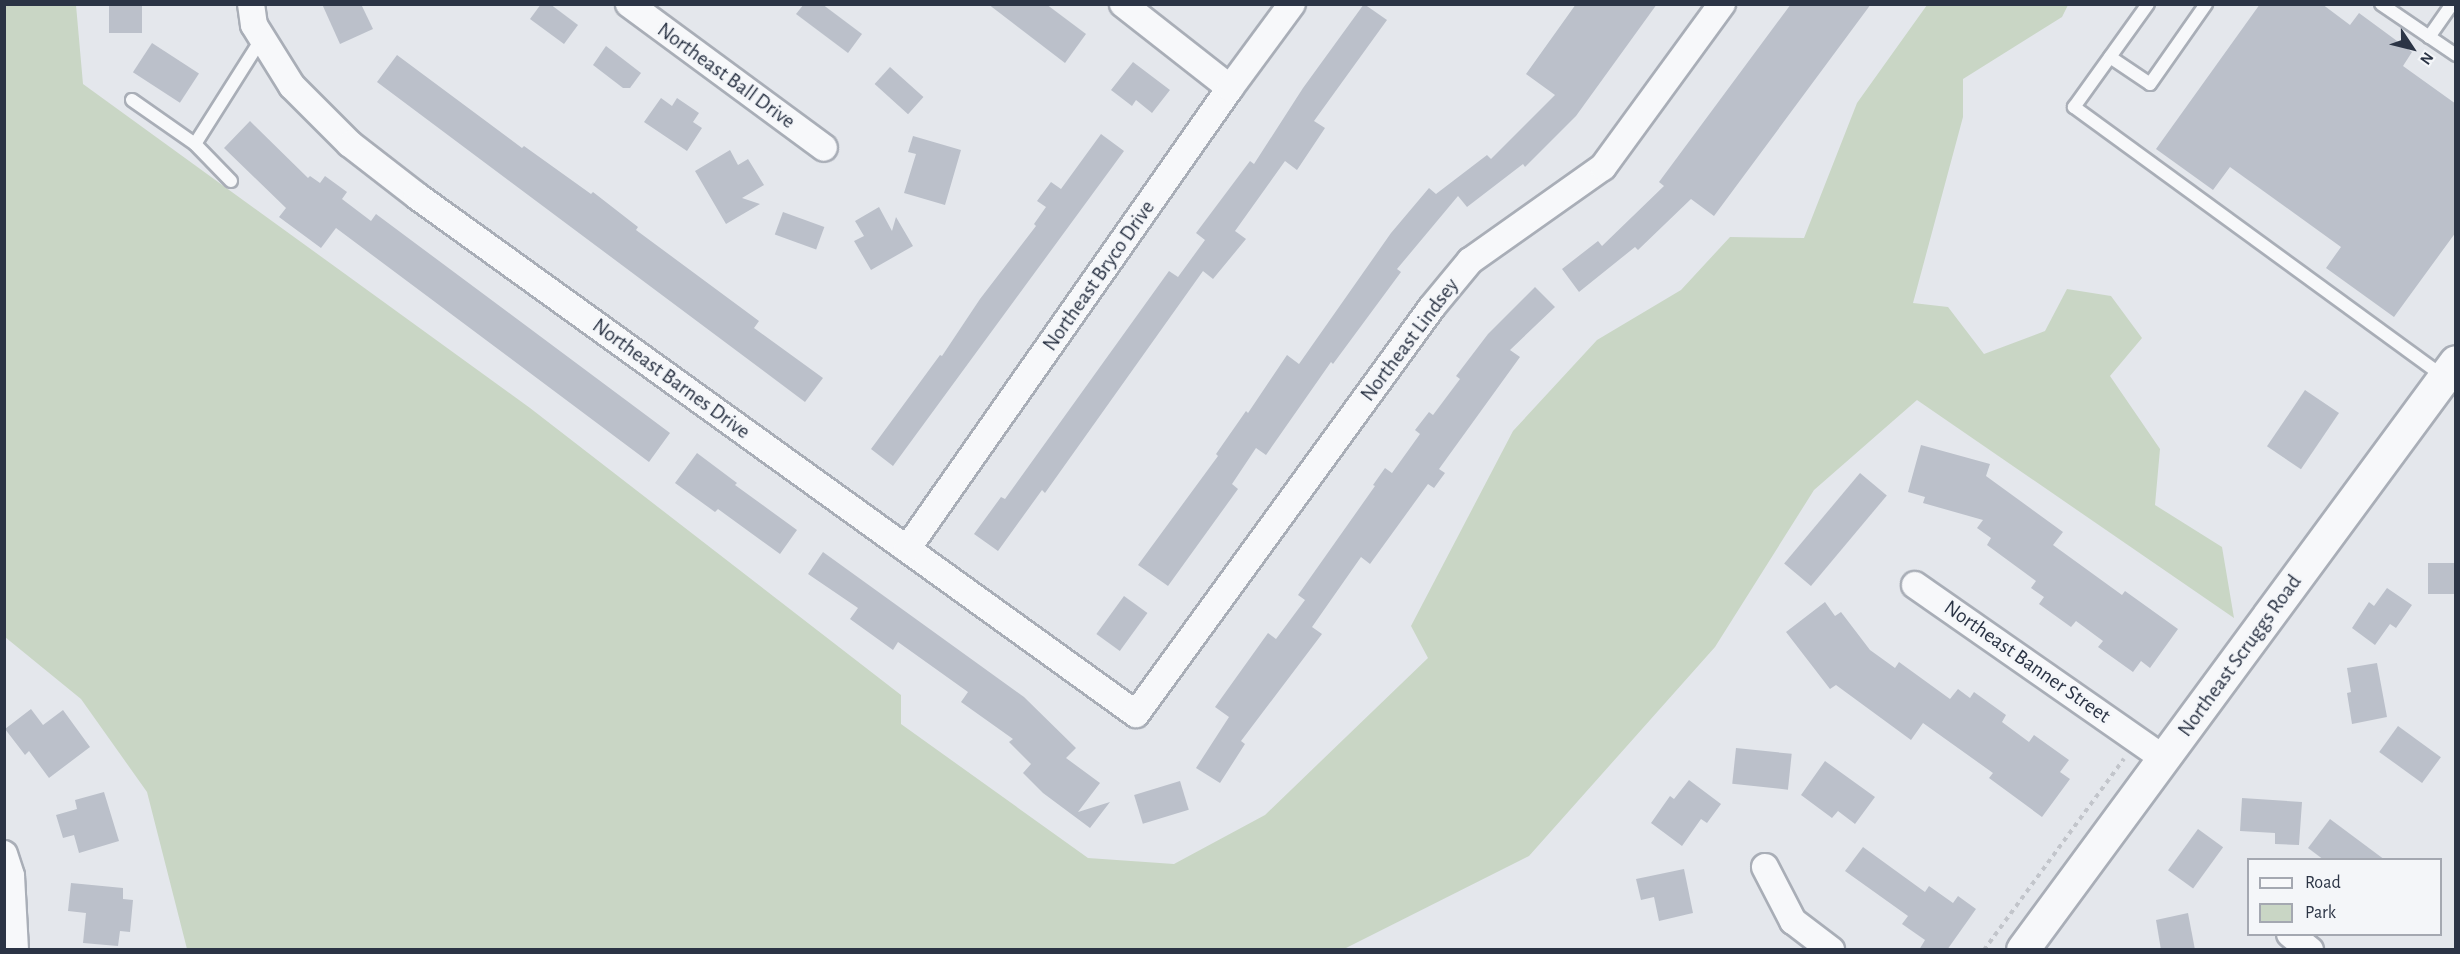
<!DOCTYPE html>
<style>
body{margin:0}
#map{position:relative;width:2460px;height:954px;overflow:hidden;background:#e4e7ec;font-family:"Alegreya Sans",sans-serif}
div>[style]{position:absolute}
.green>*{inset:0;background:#c9d6c5}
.building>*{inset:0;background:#bbc0ca;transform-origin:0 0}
.path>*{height:4px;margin-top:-2px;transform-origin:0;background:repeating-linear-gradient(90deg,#c2c5cb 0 4.5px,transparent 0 9px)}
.roads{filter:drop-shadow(2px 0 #a9aeb7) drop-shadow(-2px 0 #a9aeb7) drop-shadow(0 2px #a9aeb7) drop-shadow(0 -2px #a9aeb7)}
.service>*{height:12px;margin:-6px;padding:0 6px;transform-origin:6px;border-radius:6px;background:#f7f8fa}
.minor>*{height:26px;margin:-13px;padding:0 13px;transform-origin:13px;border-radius:13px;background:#f7f8fa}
.tertiary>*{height:32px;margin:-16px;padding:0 16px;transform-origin:16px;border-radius:16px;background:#f7f8fa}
span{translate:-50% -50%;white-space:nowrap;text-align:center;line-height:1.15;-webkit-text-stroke:4.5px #f4f6f9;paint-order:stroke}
.street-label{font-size:21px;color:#2b3445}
.frame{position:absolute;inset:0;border:6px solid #2b3445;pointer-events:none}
.legend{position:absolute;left:2247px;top:858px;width:195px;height:78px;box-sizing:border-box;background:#f4f6f9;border:2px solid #a4a8b1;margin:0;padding:8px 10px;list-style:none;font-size:18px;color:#2b3445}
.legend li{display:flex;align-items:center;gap:12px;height:30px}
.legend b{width:30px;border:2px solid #a4a8b1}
.north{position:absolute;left:2382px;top:18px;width:60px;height:60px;-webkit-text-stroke:4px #f4f6f9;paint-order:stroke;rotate:125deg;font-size:16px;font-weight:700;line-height:24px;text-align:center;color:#2b3445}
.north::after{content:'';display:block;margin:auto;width:21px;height:27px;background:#2b3445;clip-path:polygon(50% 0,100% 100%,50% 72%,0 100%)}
</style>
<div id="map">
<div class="green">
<i style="clip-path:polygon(4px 5px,76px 5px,83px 84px,530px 408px,901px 695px,901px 724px,1088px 858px,1174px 864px,1265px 815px,1428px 658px,1411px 626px,1513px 431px,1597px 340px,1681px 290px,1730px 237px,1804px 238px,1857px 103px,1927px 5px,2068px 5px,2062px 17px,1963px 79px,1963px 117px,1913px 303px,1948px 307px,1984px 354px,2045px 331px,2067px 289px,2111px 296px,2142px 338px,2110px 376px,2160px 449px,2155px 505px,2222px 547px,2234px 618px,1917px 400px,1814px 490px,1715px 647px,1529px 856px,1344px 949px,187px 949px,147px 792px,81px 699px,5px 637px)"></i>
</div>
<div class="building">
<i style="left:109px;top:4px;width:33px;height:29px"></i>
<i style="clip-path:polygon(322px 4px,361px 4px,373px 29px,340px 44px)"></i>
<i style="clip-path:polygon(541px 4px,550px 4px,578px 25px,564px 44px,530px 19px)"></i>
<i style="clip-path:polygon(804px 4px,822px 4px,862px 34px,848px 53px,796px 14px)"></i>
<i style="clip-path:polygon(988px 4px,1046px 4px,1086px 34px,1065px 63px)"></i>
<i style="clip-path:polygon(1364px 4px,1387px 20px,1314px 121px,1325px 128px,1297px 170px,1285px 161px,1235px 231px,1246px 239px,1213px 279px,1203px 271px,1045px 493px,1042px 490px,998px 551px,974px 534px,1001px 497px,1005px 499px,1169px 271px,1178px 277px,1205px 240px,1196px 233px,1250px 161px,1254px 164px,1303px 88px)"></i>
<i style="clip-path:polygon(1576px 4px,1657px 4px,1576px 116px,1525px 167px,1523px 164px,1467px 207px,1458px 196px,1397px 269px,1401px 272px,1333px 364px,1331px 362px,1266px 455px,1256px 448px,1232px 484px,1238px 489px,1168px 586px,1138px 565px,1218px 456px,1216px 454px,1246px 411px,1248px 413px,1287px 355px,1299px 364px,1391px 233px,1429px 188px,1436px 194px,1487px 155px,1491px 159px,1555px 95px,1526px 74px)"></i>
<i style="clip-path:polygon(1791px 4px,1871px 4px,1714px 216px,1691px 199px,1638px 250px,1635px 247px,1579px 292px,1562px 269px,1598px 241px,1602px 246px,1664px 186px,1659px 182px)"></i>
<i style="clip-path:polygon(2260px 4px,2322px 4px,2350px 25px,2359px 13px,2412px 52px,2403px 66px,2456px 104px,2456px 232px,2394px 317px,2326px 268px,2341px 247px,2230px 167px,2213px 190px,2156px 149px)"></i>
<i style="left:152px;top:43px;width:56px;height:35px;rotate:33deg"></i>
<i style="clip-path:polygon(606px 46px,641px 73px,630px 88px,623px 88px,593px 65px)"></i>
<i style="clip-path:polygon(397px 55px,522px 148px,524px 146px,591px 194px,593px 192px,638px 227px,636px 230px,759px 321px,754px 328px,823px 378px,805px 402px,377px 82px)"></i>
<i style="clip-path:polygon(1133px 62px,1170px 90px,1152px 113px,1136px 100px,1132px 106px,1111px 90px)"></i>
<i style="left:890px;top:67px;width:45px;height:23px;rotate:42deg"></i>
<i style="clip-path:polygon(661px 98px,672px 106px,677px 98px,699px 113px,693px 122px,702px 128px,687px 151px,644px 122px)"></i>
<i style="clip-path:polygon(250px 121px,308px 178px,310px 176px,320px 183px,325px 176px,347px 192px,342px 199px,371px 221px,376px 214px,670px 433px,649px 462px,336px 228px,321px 248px,279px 217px,286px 208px,224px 148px)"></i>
<i style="clip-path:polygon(1101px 134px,1124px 151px,893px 466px,871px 449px,940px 355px,942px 356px,980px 299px,1036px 226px,1034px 224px,1046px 207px,1037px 201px,1051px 182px,1061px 189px)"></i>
<i style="clip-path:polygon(913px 136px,961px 150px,945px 205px,904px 193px,916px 154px,908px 152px)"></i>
<i style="clip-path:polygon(730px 150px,738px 165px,748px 159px,764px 185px,742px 198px,760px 204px,726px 224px,695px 171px)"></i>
<i style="clip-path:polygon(879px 207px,892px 231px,896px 217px,913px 246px,871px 270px,854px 241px,864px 236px,855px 221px)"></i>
<i style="left:783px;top:212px;width:44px;height:24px;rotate:20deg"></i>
<i style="clip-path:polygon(1535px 287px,1555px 307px,1510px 350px,1520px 357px,1439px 469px,1445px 473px,1434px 488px,1428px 484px,1370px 564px,1361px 557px,1312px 627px,1322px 634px,1241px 741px,1245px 744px,1220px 783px,1196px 768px,1229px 717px,1215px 707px,1268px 633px,1276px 639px,1305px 600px,1298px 595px,1375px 486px,1373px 485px,1385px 468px,1392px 473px,1420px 434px,1415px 430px,1429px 412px,1433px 415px,1460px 379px,1456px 376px,1488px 334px)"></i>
<i style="left:2305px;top:390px;width:41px;height:68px;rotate:34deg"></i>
<i style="clip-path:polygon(1921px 445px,1990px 464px,1986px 476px,2063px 532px,2053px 545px,2122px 595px,2125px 591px,2178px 629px,2150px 668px,2141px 661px,2133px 672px,2098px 647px,2103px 641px,2076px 621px,2071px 627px,2039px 604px,2044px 597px,2031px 588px,2036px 581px,1987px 545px,1991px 538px,1977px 528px,1983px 520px,1923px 503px,1925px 497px,1908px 492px)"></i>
<i style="clip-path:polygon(697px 453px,737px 483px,735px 485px,797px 530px,780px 554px,718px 509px,715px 512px,675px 483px)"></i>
<i style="left:1860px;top:473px;width:35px;height:118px;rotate:40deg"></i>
<i style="clip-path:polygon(823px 552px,1024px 697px,1076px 748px,1066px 758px,1100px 783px,1078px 812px,1110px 802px,1090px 828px,1043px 793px,1023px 773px,1031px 764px,1009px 742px,1013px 739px,961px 702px,968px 692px,898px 642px,893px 650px,850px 619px,858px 608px,808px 574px)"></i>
<i style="left:2456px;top:563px;width:31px;height:28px;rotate:90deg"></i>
<i style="clip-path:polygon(2387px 588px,2412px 605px,2396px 628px,2390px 624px,2375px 645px,2352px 628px,2369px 602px,2374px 606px)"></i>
<i style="left:1124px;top:596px;width:29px;height:47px;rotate:36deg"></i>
<i style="clip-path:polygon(1825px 602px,1835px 616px,1841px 612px,1870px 650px,1895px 668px,1899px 662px,1950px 699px,1958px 689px,1970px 698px,1974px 692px,2006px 715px,2002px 722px,2029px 742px,2034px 735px,2069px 760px,2060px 772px,2070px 779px,2042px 817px,1989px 778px,1993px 773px,1923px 723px,1911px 740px,1836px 685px,1830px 689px,1786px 632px)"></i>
<i style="clip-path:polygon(2377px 663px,2387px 717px,2352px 724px,2347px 693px,2351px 692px,2347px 668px)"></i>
<i style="clip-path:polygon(31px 709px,43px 725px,63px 710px,90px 747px,49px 778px,29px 751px,25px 755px,5px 729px)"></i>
<i style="left:2398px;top:726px;width:53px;height:32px;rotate:36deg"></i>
<i style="left:1736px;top:748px;width:56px;height:36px;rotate:6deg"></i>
<i style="clip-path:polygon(1825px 761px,1875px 797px,1855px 824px,1838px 811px,1832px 818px,1801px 795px)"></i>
<i style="clip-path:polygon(1689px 780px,1721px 804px,1707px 823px,1701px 819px,1682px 846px,1651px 823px,1670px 796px,1674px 799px)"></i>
<i style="left:1180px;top:781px;width:30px;height:48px;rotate:73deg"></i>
<i style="clip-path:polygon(104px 792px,119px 841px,79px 853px,74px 835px,63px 838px,56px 815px,77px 809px,75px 800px)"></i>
<i style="clip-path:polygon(2242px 798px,2302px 802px,2299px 845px,2275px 844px,2275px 833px,2240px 831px)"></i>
<i style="clip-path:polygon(2330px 819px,2385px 860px,2324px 860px,2308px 848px)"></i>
<i style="left:2198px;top:829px;width:31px;height:51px;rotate:36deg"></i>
<i style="clip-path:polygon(1863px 847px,1925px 892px,1929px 886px,1953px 903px,1958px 896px,1976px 909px,1947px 950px,1919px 950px,1925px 940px,1902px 924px,1908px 916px,1845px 871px)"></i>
<i style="clip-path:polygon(1684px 869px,1693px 913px,1659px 921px,1654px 897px,1641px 900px,1636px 879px)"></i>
<i style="clip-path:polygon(71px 883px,123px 888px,123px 899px,133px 900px,130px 932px,120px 931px,118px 946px,83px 943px,86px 913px,68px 911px)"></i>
<i style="clip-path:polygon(2188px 913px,2195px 950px,2161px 950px,2156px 920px)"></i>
</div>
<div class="path">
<i style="left:1984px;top:950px;width:237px;rotate:-53.8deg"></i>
</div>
<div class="roads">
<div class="service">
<i style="left:2148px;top:4px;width:127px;rotate:125.7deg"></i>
<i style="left:2074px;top:107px;width:457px;rotate:36.1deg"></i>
<i style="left:2381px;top:4px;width:91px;rotate:34.2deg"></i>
<i style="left:2429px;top:37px;width:40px;rotate:-55.1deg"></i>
<i style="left:2110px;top:57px;width:48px;rotate:34deg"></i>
<i style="left:2150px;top:84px;width:98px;rotate:-55deg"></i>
<i style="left:132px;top:100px;width:77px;rotate:34.9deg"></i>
<i style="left:231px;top:181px;width:52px;rotate:-134.2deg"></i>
<i style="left:195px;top:144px;width:125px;rotate:-57.7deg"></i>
</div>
<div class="minor">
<i style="left:251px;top:4px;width:21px;rotate:82deg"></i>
<i style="left:254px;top:25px;width:72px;rotate:58.1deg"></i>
<i style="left:292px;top:86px;width:82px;rotate:45deg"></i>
<i style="left:350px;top:144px;width:85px;rotate:37.8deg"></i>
<i style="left:417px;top:196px;width:886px;rotate:35.77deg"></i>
<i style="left:1136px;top:714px;width:503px;rotate:-53.97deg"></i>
<i style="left:1432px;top:307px;width:60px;rotate:-50.4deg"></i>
<i style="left:1470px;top:261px;width:163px;rotate:-35.3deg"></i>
<i style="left:1603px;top:167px;width:202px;rotate:-53.9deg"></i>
<i style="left:629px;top:4px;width:242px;rotate:36.4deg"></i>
<i style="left:1123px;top:4px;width:136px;rotate:38.1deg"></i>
<i style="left:907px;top:549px;width:563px;rotate:-54.98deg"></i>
<i style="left:1230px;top:88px;width:104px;rotate:-53.6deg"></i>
<i style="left:1915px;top:585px;width:304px;rotate:34.9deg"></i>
<i style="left:4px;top:854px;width:23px;rotate:72deg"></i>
<i style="left:11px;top:876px;width:74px;rotate:86.9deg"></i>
<i style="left:1765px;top:867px;width:61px;rotate:62.6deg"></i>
<i style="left:1793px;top:921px;width:48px;rotate:37.3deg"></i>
<i style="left:2290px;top:934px;width:26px;rotate:39deg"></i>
</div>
<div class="tertiary">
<i style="left:2023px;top:950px;width:730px;rotate:-53.63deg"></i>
</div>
</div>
<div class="street-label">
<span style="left:726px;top:76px;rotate:36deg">Northeast Ball Drive</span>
<span style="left:1099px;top:276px;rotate:-55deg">Northeast Bryco Drive</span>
<span style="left:1410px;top:340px;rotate:-53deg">Northeast Lindsey</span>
<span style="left:671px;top:379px;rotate:36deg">Northeast Barnes Drive</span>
<span style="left:2240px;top:656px;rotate:-54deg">Northeast Scruggs Road</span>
<span style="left:2027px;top:662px;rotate:35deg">Northeast Banner Street</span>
</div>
<div class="frame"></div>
<ul class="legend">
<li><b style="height:8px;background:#f7f8fa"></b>Road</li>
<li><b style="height:16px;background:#c9d6c5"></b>Park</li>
</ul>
<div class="north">N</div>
</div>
